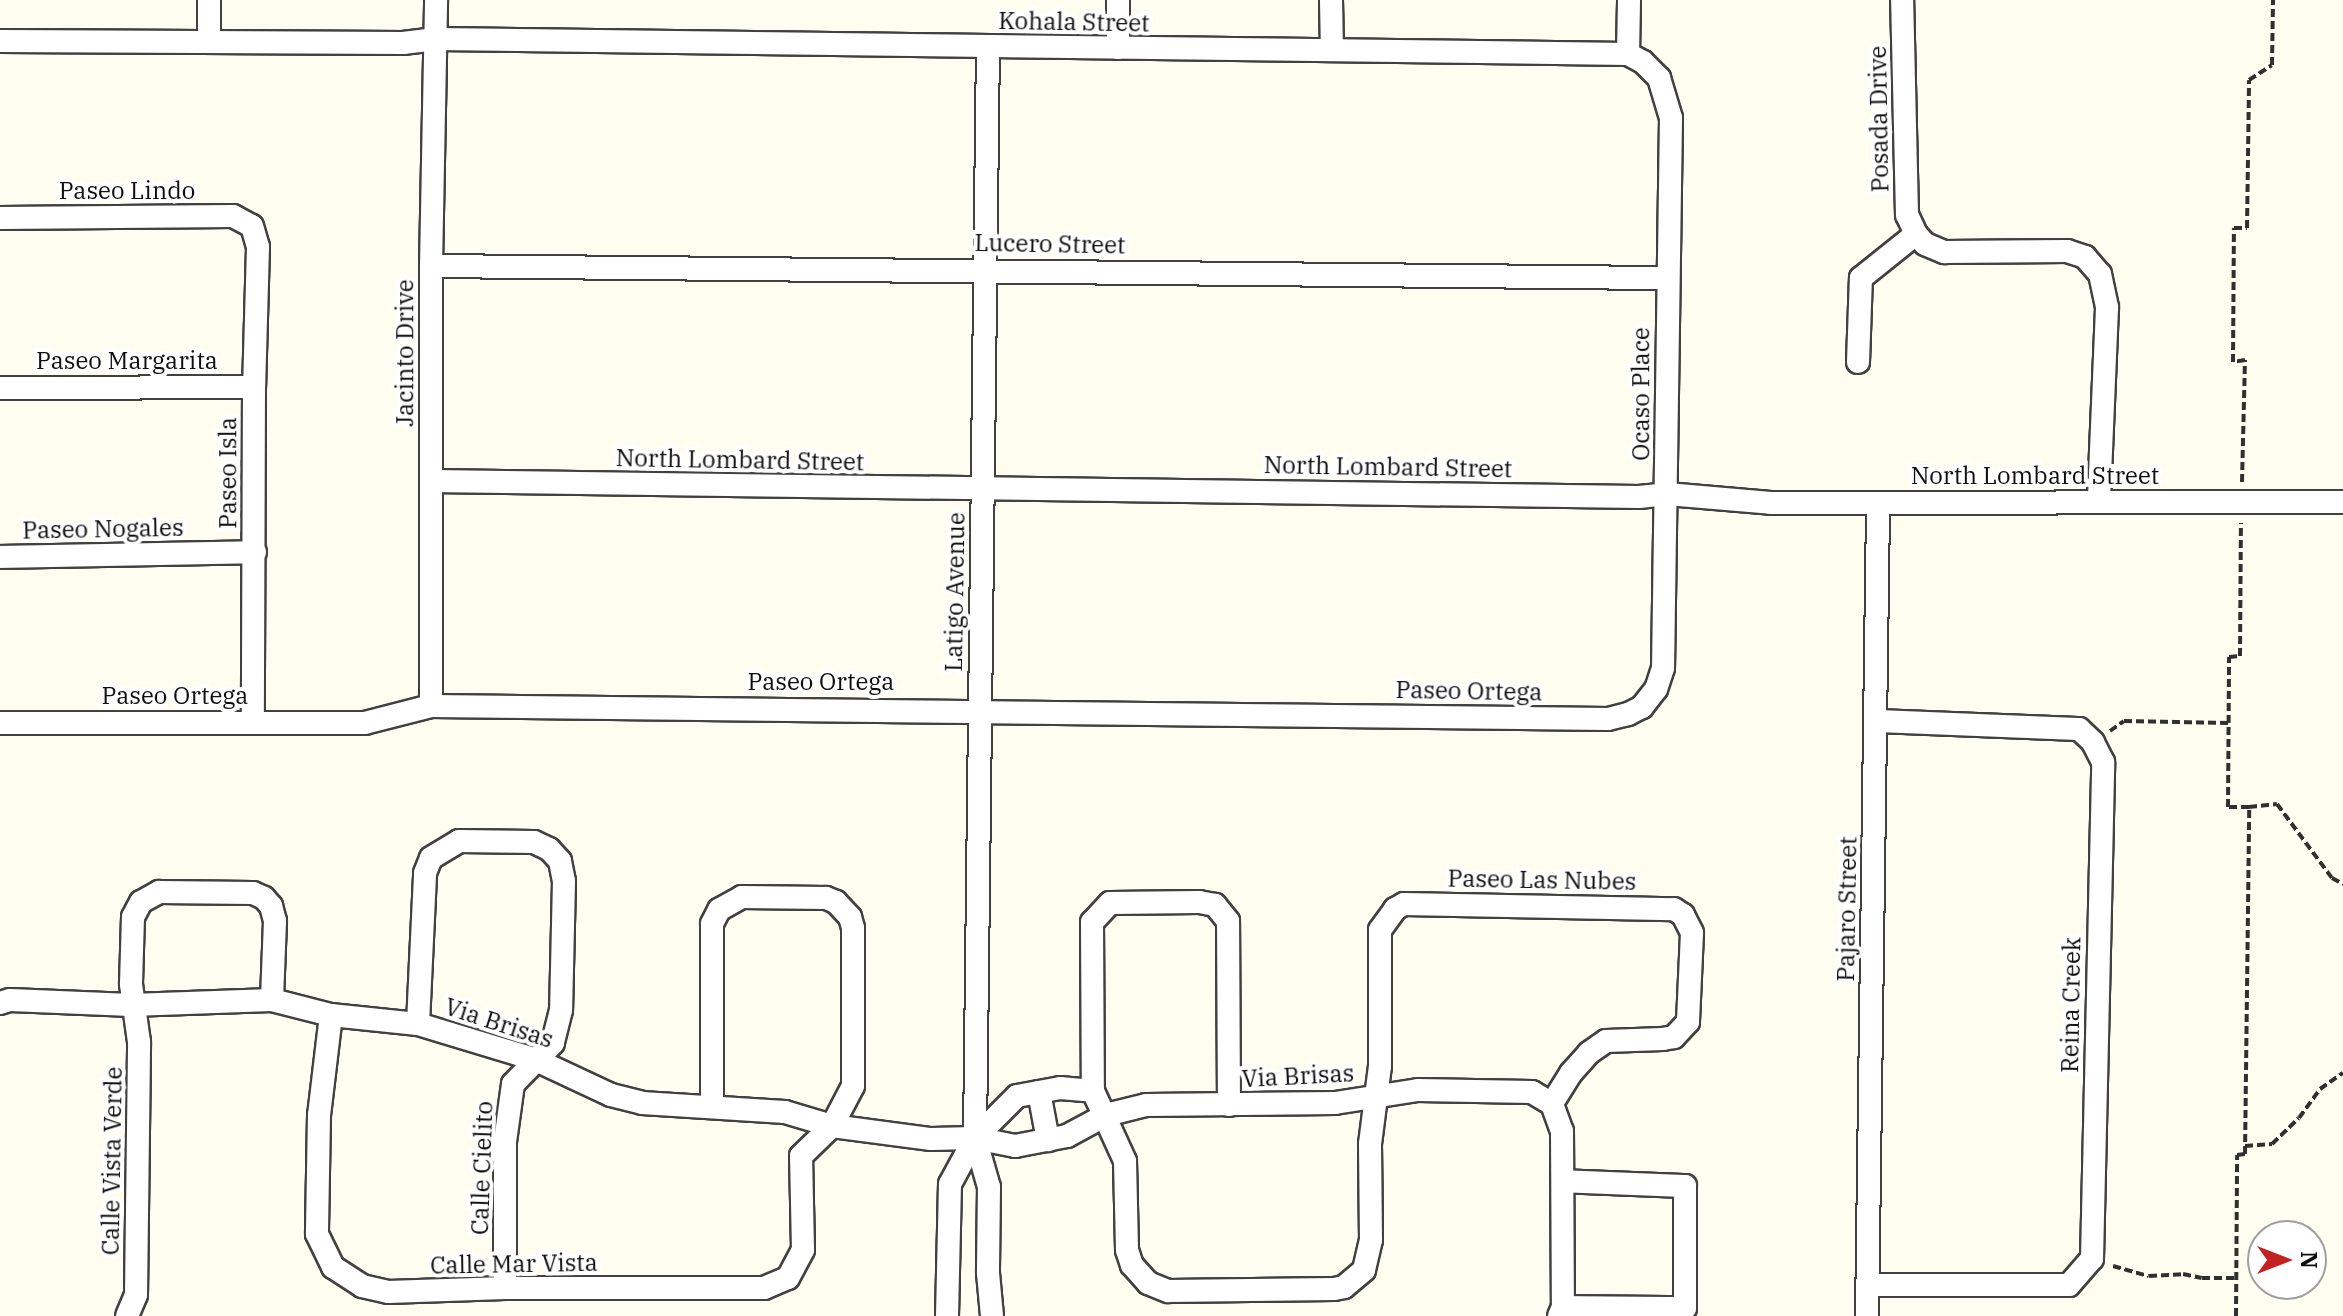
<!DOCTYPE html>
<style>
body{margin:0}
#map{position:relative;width:2343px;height:1316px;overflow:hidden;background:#fffdef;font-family:"IBM Plex Serif",serif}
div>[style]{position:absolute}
.path>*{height:4px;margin-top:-2px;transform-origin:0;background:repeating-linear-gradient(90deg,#303030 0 8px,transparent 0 12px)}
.roads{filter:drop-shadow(2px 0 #414141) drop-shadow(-2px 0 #414141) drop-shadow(0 2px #414141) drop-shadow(0 -2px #414141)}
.minor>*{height:22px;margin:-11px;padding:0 11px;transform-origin:11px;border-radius:11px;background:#fff}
span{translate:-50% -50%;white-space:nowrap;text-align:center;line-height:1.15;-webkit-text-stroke:8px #fff;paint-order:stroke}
.street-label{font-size:24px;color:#0e0e0e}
.north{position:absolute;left:2247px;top:1220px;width:80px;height:80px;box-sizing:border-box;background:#fff;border:2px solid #9f9f9f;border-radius:50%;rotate:90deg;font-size:22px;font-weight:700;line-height:32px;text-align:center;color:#0e0e0e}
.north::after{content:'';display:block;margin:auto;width:28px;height:36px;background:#c22222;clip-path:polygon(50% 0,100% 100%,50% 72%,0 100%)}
</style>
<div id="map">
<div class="path">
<i style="left:2242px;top:482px;width:122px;rotate:-88.6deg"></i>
<i style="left:2245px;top:360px;width:12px;rotate:171deg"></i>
<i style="left:2233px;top:362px;width:134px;rotate:-89.6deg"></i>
<i style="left:2234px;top:228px;width:13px"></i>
<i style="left:2247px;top:228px;width:148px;rotate:-89.2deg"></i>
<i style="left:2249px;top:80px;width:27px;rotate:-33deg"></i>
<i style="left:2272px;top:65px;width:65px;rotate:-89.1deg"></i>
<i style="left:2110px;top:731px;width:17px;rotate:-36deg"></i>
<i style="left:2124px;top:721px;width:104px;rotate:1.1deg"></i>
<i style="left:2249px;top:807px;width:28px;rotate:-6deg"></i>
<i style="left:2277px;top:804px;width:92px;rotate:53.4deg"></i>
<i style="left:2332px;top:878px;width:13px;rotate:29deg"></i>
<i style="left:2245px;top:1146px;width:27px;rotate:-4deg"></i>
<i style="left:2272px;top:1144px;width:37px;rotate:-44deg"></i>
<i style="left:2299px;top:1118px;width:36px;rotate:-54deg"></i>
<i style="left:2320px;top:1089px;width:28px;rotate:-35deg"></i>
<i style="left:2113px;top:1266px;width:37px;rotate:16deg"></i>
<i style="left:2149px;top:1276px;width:34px;rotate:-3deg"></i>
<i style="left:2183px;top:1274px;width:19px;rotate:12deg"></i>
<i style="left:2202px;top:1278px;width:34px"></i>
<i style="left:2236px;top:1316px;width:161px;rotate:-89.6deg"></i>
<i style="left:2237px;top:1155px;width:8px;rotate:-7deg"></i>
<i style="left:2245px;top:1154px;width:347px;rotate:-89.3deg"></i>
<i style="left:2249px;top:807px;width:21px;rotate:180deg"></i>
<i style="left:2228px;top:807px;width:150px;rotate:-89.6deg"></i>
<i style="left:2229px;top:657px;width:11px;rotate:-5deg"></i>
<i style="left:2240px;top:656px;width:133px;rotate:-89.6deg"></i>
</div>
<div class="roads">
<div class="minor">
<i style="left:1331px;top:0;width:50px;rotate:88.9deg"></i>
<i style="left:0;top:41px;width:403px;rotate:0.3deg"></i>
<i style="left:403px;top:43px;width:33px;rotate:-7deg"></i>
<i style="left:436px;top:39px;width:1192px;rotate:0.72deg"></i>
<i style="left:1628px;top:54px;width:17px;rotate:28deg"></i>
<i style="left:1643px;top:62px;width:23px;rotate:45deg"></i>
<i style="left:1659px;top:78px;width:42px;rotate:73.3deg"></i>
<i style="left:1671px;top:118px;width:550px;rotate:90.83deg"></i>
<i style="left:1663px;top:668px;width:22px;rotate:108deg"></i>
<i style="left:1656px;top:689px;width:23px;rotate:128deg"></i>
<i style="left:1642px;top:707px;width:16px;rotate:153deg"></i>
<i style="left:1628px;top:714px;width:21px;rotate:166deg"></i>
<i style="left:1608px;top:719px;width:1177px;rotate:-179.37deg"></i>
<i style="left:431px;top:706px;width:68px;rotate:165.6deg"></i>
<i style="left:365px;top:723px;width:365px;rotate:180deg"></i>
<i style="left:209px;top:41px;width:41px;rotate:-90deg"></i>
<i style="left:1118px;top:48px;width:48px;rotate:-90deg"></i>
<i style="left:1628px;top:54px;width:54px;rotate:-88.9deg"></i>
<i style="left:0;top:218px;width:233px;rotate:-0.5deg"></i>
<i style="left:233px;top:216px;width:21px;rotate:28deg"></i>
<i style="left:252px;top:226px;width:22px;rotate:74deg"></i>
<i style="left:258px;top:247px;width:140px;rotate:91.6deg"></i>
<i style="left:254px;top:387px;width:334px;rotate:90.2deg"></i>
<i style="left:1916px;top:234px;width:13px;rotate:48deg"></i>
<i style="left:1925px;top:244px;width:21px;rotate:23deg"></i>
<i style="left:1944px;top:252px;width:123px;rotate:-0.5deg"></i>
<i style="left:2067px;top:251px;width:19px;rotate:18deg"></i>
<i style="left:2085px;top:257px;width:23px;rotate:49deg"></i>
<i style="left:2100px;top:274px;width:35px;rotate:78deg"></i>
<i style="left:2107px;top:308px;width:193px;rotate:92.4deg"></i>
<i style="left:431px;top:266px;width:1237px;rotate:0.56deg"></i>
<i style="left:1858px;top:362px;width:84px;rotate:-88deg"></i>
<i style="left:1861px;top:278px;width:70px;rotate:-38.7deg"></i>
<i style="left:1916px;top:234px;width:21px;rotate:-115deg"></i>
<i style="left:1907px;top:215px;width:215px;rotate:-91.3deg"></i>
<i style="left:0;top:388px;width:254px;rotate:-0.2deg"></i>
<i style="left:431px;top:481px;width:1208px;rotate:0.76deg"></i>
<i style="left:1639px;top:497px;width:28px;rotate:-6deg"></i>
<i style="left:1667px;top:494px;width:104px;rotate:4.9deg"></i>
<i style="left:1771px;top:503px;width:572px;rotate:-0.1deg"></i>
<i style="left:0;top:557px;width:255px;rotate:-1.1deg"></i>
<i style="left:431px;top:706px;width:440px;rotate:-90deg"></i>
<i style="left:431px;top:266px;width:266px;rotate:-88.9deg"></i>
<i style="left:0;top:1003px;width:10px;rotate:-17deg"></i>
<i style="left:10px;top:1000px;width:121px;rotate:2.4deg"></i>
<i style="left:131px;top:1005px;width:141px;rotate:-2deg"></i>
<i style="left:272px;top:1000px;width:61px;rotate:14.3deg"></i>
<i style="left:331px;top:1015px;width:87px;rotate:5.9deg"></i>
<i style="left:418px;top:1024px;width:121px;rotate:16.8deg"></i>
<i style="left:534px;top:1059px;width:85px;rotate:25.1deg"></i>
<i style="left:611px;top:1095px;width:32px;rotate:14deg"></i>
<i style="left:642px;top:1103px;width:143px;rotate:3.6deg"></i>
<i style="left:785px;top:1112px;width:49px;rotate:16.6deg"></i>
<i style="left:832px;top:1126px;width:100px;rotate:7.5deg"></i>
<i style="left:931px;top:1139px;width:44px;rotate:-1.3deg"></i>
<i style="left:975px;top:1138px;width:41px;rotate:11.3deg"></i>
<i style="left:1015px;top:1146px;width:53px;rotate:-10.9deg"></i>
<i style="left:1067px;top:1136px;width:44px;rotate:-28.3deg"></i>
<i style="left:1106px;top:1115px;width:41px;rotate:-14deg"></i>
<i style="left:1146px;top:1105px;width:189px;rotate:-0.6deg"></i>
<i style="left:1335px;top:1103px;width:84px;rotate:-8.9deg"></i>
<i style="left:1418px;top:1090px;width:114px;rotate:1deg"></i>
<i style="left:1532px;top:1092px;width:23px;rotate:31deg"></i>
<i style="left:331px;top:1015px;width:101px;rotate:96.8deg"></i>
<i style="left:319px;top:1115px;width:119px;rotate:91deg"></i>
<i style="left:317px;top:1234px;width:37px;rotate:64deg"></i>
<i style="left:333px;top:1267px;width:35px;rotate:33deg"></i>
<i style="left:362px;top:1286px;width:27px;rotate:13deg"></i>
<i style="left:388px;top:1292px;width:117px;rotate:-2deg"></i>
<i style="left:505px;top:1288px;width:259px"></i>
<i style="left:764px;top:1288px;width:26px;rotate:-23deg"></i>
<i style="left:788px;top:1278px;width:32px;rotate:-62deg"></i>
<i style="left:803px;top:1250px;width:94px;rotate:-91.2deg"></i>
<i style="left:801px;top:1156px;width:43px;rotate:-44.1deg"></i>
<i style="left:832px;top:1126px;width:45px;rotate:-62.3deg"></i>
<i style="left:853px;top:1086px;width:158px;rotate:-90deg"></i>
<i style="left:853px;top:928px;width:11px;rotate:-105deg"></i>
<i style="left:850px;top:917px;width:21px;rotate:-133deg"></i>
<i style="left:836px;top:902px;width:11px;rotate:-158deg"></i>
<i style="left:826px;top:898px;width:84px;rotate:-179.3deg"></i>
<i style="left:742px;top:897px;width:26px;rotate:151deg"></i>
<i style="left:719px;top:910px;width:16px;rotate:117deg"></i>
<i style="left:712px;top:924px;width:181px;rotate:90deg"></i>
<i style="left:418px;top:1024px;width:151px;rotate:-87.3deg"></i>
<i style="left:425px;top:873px;width:16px;rotate:-68deg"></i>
<i style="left:431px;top:858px;width:33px;rotate:-31deg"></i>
<i style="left:459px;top:841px;width:75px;rotate:0.8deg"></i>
<i style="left:534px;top:842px;width:17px;rotate:25deg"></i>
<i style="left:549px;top:849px;width:16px;rotate:47deg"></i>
<i style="left:560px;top:861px;width:20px;rotate:79deg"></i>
<i style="left:564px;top:881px;width:129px;rotate:91.3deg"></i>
<i style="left:561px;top:1010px;width:34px;rotate:104deg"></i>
<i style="left:553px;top:1043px;width:57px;rotate:134.3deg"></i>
<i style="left:513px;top:1084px;width:59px;rotate:97.9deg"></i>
<i style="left:505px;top:1142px;width:146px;rotate:90deg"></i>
<i style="left:1039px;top:1092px;width:49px;rotate:79.4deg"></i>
<i style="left:1229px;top:1105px;width:184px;rotate:-90.3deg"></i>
<i style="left:1228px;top:921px;width:21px;rotate:-129deg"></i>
<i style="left:1215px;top:905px;width:16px;rotate:-169deg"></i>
<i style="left:1199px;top:902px;width:89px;rotate:179.4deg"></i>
<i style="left:1110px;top:903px;width:26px;rotate:133deg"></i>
<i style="left:1092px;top:922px;width:169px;rotate:89.7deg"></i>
<i style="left:1093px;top:1091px;width:77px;rotate:65.4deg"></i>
<i style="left:1125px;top:1161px;width:89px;rotate:88.7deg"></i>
<i style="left:1127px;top:1250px;width:16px;rotate:72deg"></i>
<i style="left:1132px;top:1265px;width:24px;rotate:48deg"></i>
<i style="left:1148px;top:1283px;width:22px;rotate:22deg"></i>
<i style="left:1168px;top:1291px;width:166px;rotate:-0.7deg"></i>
<i style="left:1334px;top:1289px;width:10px;rotate:-11deg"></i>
<i style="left:1344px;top:1287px;width:26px;rotate:-40deg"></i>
<i style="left:1364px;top:1270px;width:31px;rotate:-77deg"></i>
<i style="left:1371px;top:1240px;width:96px;rotate:-90.6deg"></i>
<i style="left:1370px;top:1144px;width:79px;rotate:-82.7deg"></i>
<i style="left:1380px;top:1066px;width:136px;rotate:-90deg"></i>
<i style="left:1380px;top:930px;width:26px;rotate:-54deg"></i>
<i style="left:1395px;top:909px;width:10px;rotate:-29deg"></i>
<i style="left:1404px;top:904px;width:270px;rotate:1.1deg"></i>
<i style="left:1674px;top:909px;width:11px;rotate:34deg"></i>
<i style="left:1683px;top:915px;width:20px;rotate:63deg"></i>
<i style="left:1692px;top:933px;width:89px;rotate:92.6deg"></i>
<i style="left:1688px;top:1022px;width:21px;rotate:133deg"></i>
<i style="left:1674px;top:1037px;width:11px;rotate:170deg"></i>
<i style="left:1663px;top:1039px;width:57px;rotate:178deg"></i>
<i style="left:1606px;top:1041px;width:21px;rotate:145deg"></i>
<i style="left:1589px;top:1053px;width:27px;rotate:132deg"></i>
<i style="left:1571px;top:1073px;width:36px;rotate:122deg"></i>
<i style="left:1552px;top:1104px;width:29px;rotate:70deg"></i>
<i style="left:1562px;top:1131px;width:176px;rotate:89.7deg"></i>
<i style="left:1563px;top:1307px;width:10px;rotate:114deg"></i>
<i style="left:975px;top:1138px;width:1091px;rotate:-89.32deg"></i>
<i style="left:975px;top:1138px;width:59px;rotate:-45deg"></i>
<i style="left:1017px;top:1096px;width:44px;rotate:-10.5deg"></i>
<i style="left:1060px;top:1088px;width:33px;rotate:5deg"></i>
<i style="left:1868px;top:1285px;width:201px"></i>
<i style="left:2069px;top:1285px;width:35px;rotate:-49deg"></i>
<i style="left:2092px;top:1259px;width:497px;rotate:-88.7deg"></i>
<i style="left:2103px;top:762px;width:22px;rotate:-117deg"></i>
<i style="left:2093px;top:742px;width:19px;rotate:-137deg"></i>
<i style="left:2079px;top:729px;width:203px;rotate:-177.7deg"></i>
<i style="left:1563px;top:1307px;width:122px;rotate:0.5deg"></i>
<i style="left:1685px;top:1308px;width:122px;rotate:-90deg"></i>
<i style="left:1685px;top:1186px;width:122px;rotate:-177.7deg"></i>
<i style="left:127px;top:1316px;width:23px;rotate:-67deg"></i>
<i style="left:136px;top:1295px;width:253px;rotate:-89.3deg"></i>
<i style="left:139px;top:1042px;width:59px;rotate:-97.9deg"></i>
<i style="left:131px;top:984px;width:67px;rotate:-88.3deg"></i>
<i style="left:133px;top:917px;width:17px;rotate:-62deg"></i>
<i style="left:141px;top:902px;width:21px;rotate:-29deg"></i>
<i style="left:159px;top:892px;width:94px;rotate:0.6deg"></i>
<i style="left:253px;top:893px;width:12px;rotate:24deg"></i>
<i style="left:264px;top:898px;width:11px;rotate:49deg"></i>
<i style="left:271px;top:906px;width:16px;rotate:75deg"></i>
<i style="left:275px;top:921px;width:79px;rotate:92.2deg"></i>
<i style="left:947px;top:1316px;width:132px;rotate:-88.7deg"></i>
<i style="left:950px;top:1184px;width:52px;rotate:-61.5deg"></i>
<i style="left:975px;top:1138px;width:51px;rotate:74.1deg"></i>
<i style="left:989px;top:1187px;width:86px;rotate:90.7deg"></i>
<i style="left:988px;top:1273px;width:43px;rotate:84.7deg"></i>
<i style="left:1867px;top:1316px;width:812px;rotate:-89.22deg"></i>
</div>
</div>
<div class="street-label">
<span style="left:1074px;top:22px;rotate:1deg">Kohala Street</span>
<span style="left:1879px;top:119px;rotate:-91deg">Posada Drive</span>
<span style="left:127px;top:191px">Paseo Lindo</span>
<span style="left:1050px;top:244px;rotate:1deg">Lucero Street</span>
<span style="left:405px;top:353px;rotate:-90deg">Jacinto Drive</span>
<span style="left:127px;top:361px">Paseo Margarita</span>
<span style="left:1641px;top:394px;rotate:-90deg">Ocaso Place</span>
<span style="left:740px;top:460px;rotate:1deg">North Lombard Street</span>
<span style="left:1388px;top:467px;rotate:1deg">North Lombard Street</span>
<span style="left:228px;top:473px;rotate:-90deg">Paseo Isla</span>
<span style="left:2035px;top:476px">North Lombard Street</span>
<span style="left:103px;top:529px;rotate:-1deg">Paseo Nogales</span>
<span style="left:955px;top:592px;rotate:-89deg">Latigo Avenue</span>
<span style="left:821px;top:682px">Paseo Ortega</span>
<span style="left:1469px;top:691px;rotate:1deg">Paseo Ortega</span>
<span style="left:175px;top:696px">Paseo Ortega</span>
<span style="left:1542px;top:880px;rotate:1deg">Paseo Las Nubes</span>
<span style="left:1847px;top:909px;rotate:-89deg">Pajaro Street</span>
<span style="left:2071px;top:1005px;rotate:-89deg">Reina Creek</span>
<span style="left:499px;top:1023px;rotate:18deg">Via Brisas</span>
<span style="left:1298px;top:1076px;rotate:-3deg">Via Brisas</span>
<span style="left:112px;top:1161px;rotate:-89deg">Calle Vista Verde</span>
<span style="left:482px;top:1168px;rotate:-88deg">Calle Cielito</span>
<span style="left:514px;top:1264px;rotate:-1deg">Calle Mar Vista</span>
</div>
<div class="north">N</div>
</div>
